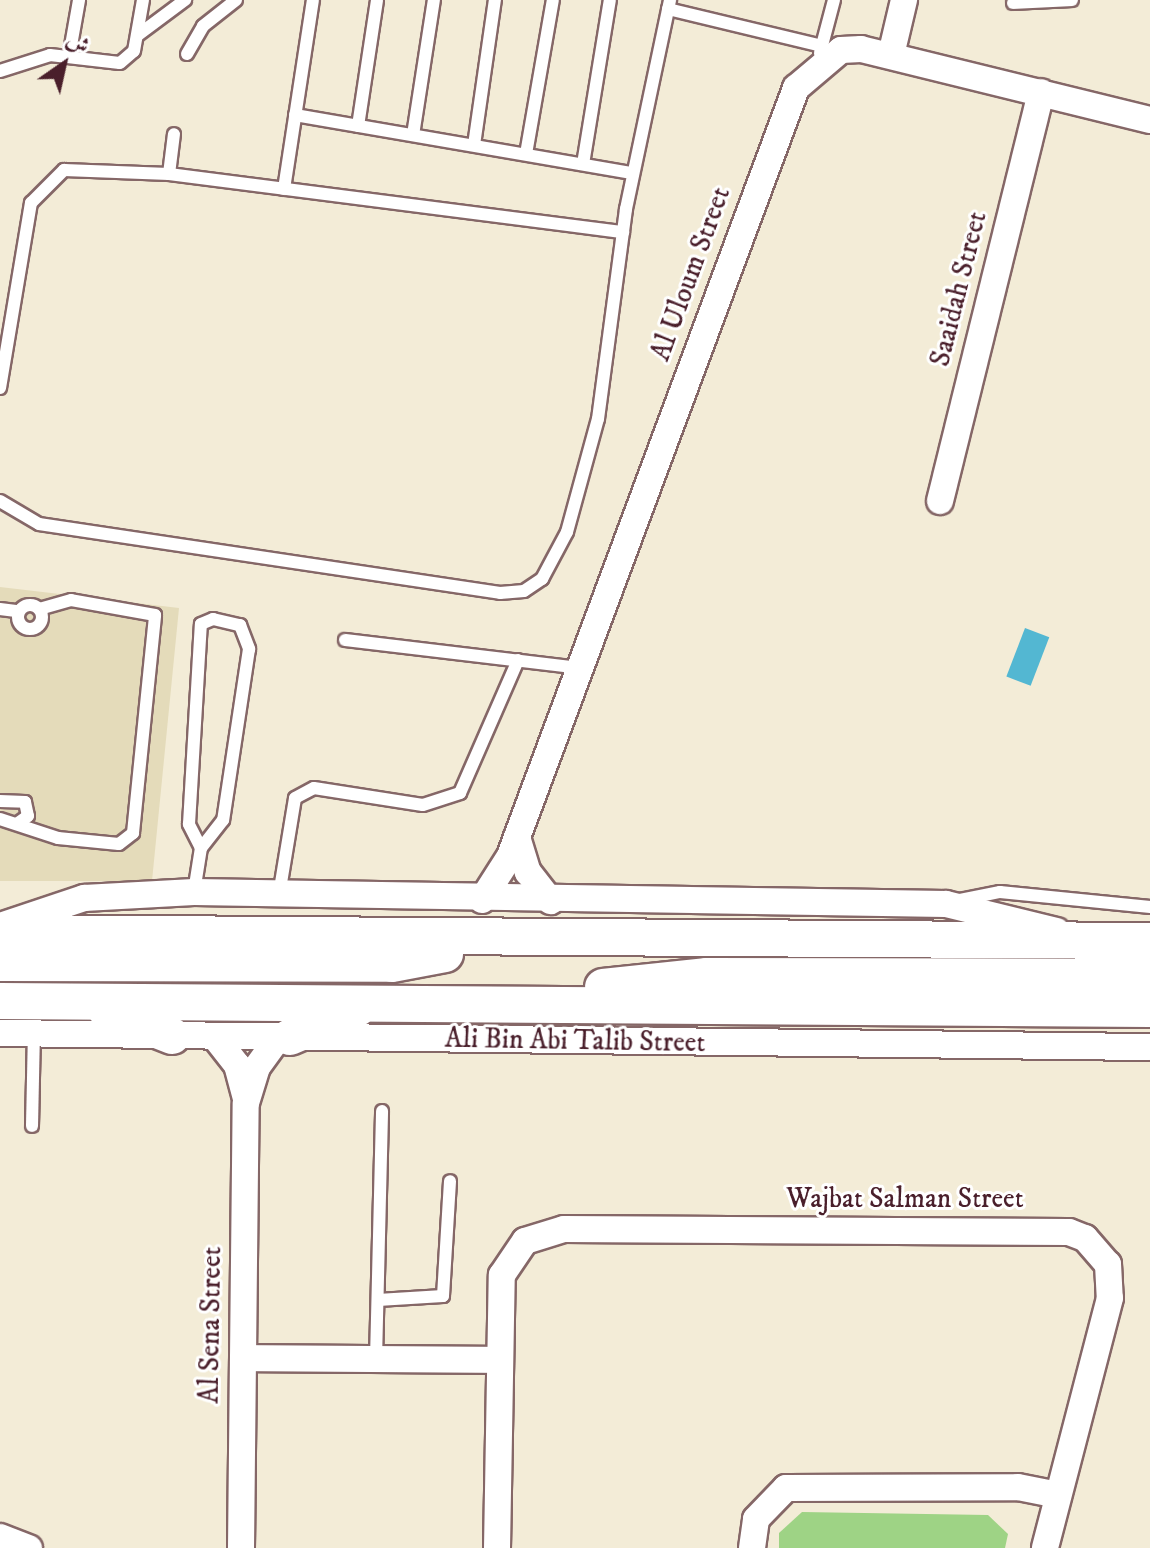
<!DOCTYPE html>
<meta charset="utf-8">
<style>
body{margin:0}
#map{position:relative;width:1150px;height:1548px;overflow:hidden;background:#f3ecd7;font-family:"IM FELL DW Pica",Amiri,serif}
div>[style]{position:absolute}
.built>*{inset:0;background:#e4dbba}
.green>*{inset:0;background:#9ed385}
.water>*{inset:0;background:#53b7d2;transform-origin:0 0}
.roads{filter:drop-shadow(2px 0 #856767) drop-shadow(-2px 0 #856767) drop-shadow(0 2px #856767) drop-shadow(0 -2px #856767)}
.lane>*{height:12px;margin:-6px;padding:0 6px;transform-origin:6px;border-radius:6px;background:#fff}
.lane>.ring{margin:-6px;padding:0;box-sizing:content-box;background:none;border:12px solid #fff;border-radius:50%}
.street>*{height:26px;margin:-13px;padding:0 13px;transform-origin:13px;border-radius:13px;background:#fff}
.secondary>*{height:36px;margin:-18px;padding:0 18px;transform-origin:18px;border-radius:18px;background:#fff}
span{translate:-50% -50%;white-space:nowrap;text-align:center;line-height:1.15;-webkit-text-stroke:6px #fff;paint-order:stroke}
.street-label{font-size:28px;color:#4a1f2b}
.north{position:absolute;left:24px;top:24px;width:80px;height:80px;-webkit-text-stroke:6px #fff;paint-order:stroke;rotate:34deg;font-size:22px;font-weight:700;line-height:32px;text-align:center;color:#4a1f2b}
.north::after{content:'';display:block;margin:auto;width:28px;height:36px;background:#4a1f2b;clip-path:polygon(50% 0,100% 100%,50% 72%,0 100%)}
</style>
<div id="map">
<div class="built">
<i style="clip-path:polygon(0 587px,179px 608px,152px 881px,0 881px)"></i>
</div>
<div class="green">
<i style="clip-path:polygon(802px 1512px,988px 1515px,1008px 1534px,1005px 1548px,779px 1548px,779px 1533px)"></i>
</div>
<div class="water">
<i style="left:1025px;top:628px;width:26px;height:52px;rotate:21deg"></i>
</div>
<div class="roads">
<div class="lane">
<i style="left:1013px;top:3px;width:59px;rotate:-2.9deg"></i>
<i style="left:668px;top:9px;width:158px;rotate:13.5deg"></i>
<i style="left:138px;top:35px;width:59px;rotate:-36.7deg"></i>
<i style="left:820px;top:53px;width:55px;rotate:-75.2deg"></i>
<i style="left:187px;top:54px;width:32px;rotate:-60deg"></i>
<i style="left:203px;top:26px;width:42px;rotate:-38.2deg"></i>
<i style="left:69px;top:57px;width:58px;rotate:-80deg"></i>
<i style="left:0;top:71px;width:52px;rotate:-17.7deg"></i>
<i style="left:50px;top:55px;width:70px;rotate:6.5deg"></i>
<i style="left:120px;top:63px;width:18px;rotate:-41deg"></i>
<i style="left:134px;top:51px;width:52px;rotate:-80deg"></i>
<i style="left:295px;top:115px;width:342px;rotate:9.8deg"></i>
<i style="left:358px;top:126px;width:127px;rotate:-81.4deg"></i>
<i style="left:413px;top:135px;width:137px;rotate:-81.2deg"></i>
<i style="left:474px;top:145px;width:147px;rotate:-81.8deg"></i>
<i style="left:526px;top:154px;width:156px;rotate:-80.1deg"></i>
<i style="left:583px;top:164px;width:166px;rotate:-80.7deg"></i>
<i style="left:169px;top:174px;width:40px;rotate:-82.9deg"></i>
<i style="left:284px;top:189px;width:191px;rotate:-81.3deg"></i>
<i style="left:0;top:388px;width:188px;rotate:-80.5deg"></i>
<i style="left:31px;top:203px;width:47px;rotate:-45deg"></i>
<i style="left:64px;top:170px;width:105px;rotate:2.2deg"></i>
<i style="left:169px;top:174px;width:458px;rotate:7.3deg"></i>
<i style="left:0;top:501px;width:45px;rotate:30.5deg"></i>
<i style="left:39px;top:524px;width:466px;rotate:8.5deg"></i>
<i style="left:500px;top:593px;width:24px;rotate:-5deg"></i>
<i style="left:524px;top:591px;width:22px;rotate:-34deg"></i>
<i style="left:542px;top:579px;width:53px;rotate:-62deg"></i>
<i style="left:567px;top:532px;width:117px;rotate:-74.7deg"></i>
<i style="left:598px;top:419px;width:212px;rotate:-82.4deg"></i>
<i style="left:626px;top:209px;width:214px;rotate:-78.1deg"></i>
<i class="ring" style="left:18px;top:605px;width:12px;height:12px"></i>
<i style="left:0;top:609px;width:16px;rotate:7deg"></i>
<i style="left:345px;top:640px;width:236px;rotate:6.8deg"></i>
<i style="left:0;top:801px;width:25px;rotate:2deg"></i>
<i style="left:25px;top:802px;width:14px;rotate:78deg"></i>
<i style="left:28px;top:816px;width:12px;rotate:145deg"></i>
<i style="left:0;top:819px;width:61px;rotate:18.1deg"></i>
<i style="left:58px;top:838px;width:61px;rotate:5.6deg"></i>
<i style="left:119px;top:844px;width:18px;rotate:-38deg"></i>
<i style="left:133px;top:833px;width:219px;rotate:-84.2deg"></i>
<i style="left:155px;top:615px;width:85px;rotate:-169.9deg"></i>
<i style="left:71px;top:600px;width:33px;rotate:164deg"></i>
<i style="left:194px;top:892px;width:45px;rotate:-81deg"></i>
<i style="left:201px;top:848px;width:27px;rotate:-117deg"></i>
<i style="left:189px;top:824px;width:200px;rotate:-86.6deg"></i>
<i style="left:201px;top:624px;width:13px;rotate:-23deg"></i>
<i style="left:213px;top:619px;width:28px;rotate:13deg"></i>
<i style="left:240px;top:625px;width:26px;rotate:69deg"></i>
<i style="left:249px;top:649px;width:173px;rotate:98.6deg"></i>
<i style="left:223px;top:820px;width:36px;rotate:128deg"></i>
<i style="left:279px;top:895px;width:98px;rotate:-80.6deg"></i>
<i style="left:295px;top:798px;width:21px;rotate:-28deg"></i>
<i style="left:314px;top:788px;width:110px;rotate:8.9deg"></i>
<i style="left:423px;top:805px;width:39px;rotate:-18deg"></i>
<i style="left:460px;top:793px;width:145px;rotate:-66.4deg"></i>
<i style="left:955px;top:901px;width:46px;rotate:-11.3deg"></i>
<i style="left:1000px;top:892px;width:151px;rotate:5.7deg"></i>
<i style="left:32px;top:1126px;width:92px;rotate:-88.8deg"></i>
<i style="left:378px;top:1300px;width:65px;rotate:-3.5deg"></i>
<i style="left:443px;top:1296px;width:115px;rotate:-86.5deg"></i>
<i style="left:376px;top:1359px;width:248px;rotate:-88.6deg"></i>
</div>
<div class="street">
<i style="left:891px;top:55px;width:57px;rotate:-76.7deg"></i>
<i style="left:940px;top:501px;width:421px;rotate:-76.1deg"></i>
<i style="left:517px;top:837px;width:37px;rotate:73deg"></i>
<i style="left:528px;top:872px;width:37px;rotate:52deg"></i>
<i style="left:482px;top:900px;width:52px;rotate:-57.5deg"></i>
<i style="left:510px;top:856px;width:820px;rotate:-69.57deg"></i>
<i style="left:796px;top:88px;width:59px;rotate:-40.2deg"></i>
<i style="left:841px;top:50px;width:20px;rotate:-3deg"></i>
<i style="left:861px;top:49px;width:298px;rotate:13.8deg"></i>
<i style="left:0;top:926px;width:89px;rotate:-18.4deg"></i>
<i style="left:84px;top:898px;width:110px;rotate:-3.1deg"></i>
<i style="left:194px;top:892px;width:752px;rotate:0.91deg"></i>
<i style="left:946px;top:904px;width:114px;rotate:13.7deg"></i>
<i style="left:0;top:1033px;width:1150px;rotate:0.7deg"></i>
<i style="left:215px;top:1037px;width:36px;rotate:52deg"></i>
<i style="left:237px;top:1065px;width:35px;rotate:75deg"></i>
<i style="left:243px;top:1358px;width:256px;rotate:0.4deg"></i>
<i style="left:0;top:1537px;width:31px;rotate:21deg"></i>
<i style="left:241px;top:1548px;width:445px;rotate:-89.4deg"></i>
<i style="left:246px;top:1103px;width:38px;rotate:-73deg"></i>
<i style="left:257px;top:1067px;width:34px;rotate:-54deg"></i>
<i style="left:497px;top:1548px;width:273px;rotate:-89deg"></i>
<i style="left:502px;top:1275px;width:41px;rotate:-55.9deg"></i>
<i style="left:525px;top:1241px;width:41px;rotate:-17.1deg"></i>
<i style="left:564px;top:1229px;width:505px;rotate:0.34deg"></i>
<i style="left:1069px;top:1232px;width:17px;rotate:21deg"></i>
<i style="left:1085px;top:1238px;width:35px;rotate:49deg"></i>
<i style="left:1108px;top:1264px;width:34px;rotate:87deg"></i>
<i style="left:1110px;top:1298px;width:258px;rotate:104.6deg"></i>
<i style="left:752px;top:1548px;width:29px;rotate:-82deg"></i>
<i style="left:756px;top:1519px;width:43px;rotate:-45.9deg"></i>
<i style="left:786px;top:1488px;width:232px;rotate:-0.2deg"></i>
<i style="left:1018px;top:1487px;width:41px;rotate:11.3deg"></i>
</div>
<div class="secondary">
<i style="left:0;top:933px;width:1150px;rotate:0.4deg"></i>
<i style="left:0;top:963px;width:392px;rotate:0.1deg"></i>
<i style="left:392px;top:964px;width:54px;rotate:-10.7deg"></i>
<i style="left:603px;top:987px;width:105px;rotate:-6deg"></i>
<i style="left:707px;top:976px;width:443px;rotate:0.1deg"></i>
<i style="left:0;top:1001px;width:1150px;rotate:0.4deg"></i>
<i style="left:106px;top:1010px;width:71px;rotate:21.5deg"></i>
<i style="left:290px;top:1037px;width:74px;rotate:-23.1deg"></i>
</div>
</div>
<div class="street-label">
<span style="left:691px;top:274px;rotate:-70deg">Al Uloum Street</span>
<span style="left:959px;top:289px;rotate:-76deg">Saaidah Street</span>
<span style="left:575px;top:1041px;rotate:1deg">Ali Bin Abi Talib Street</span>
<span style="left:905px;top:1199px">Wajbat Salman Street</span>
<span style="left:211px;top:1325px;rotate:-89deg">Al Sena Street</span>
</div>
<div class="north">ش</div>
</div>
